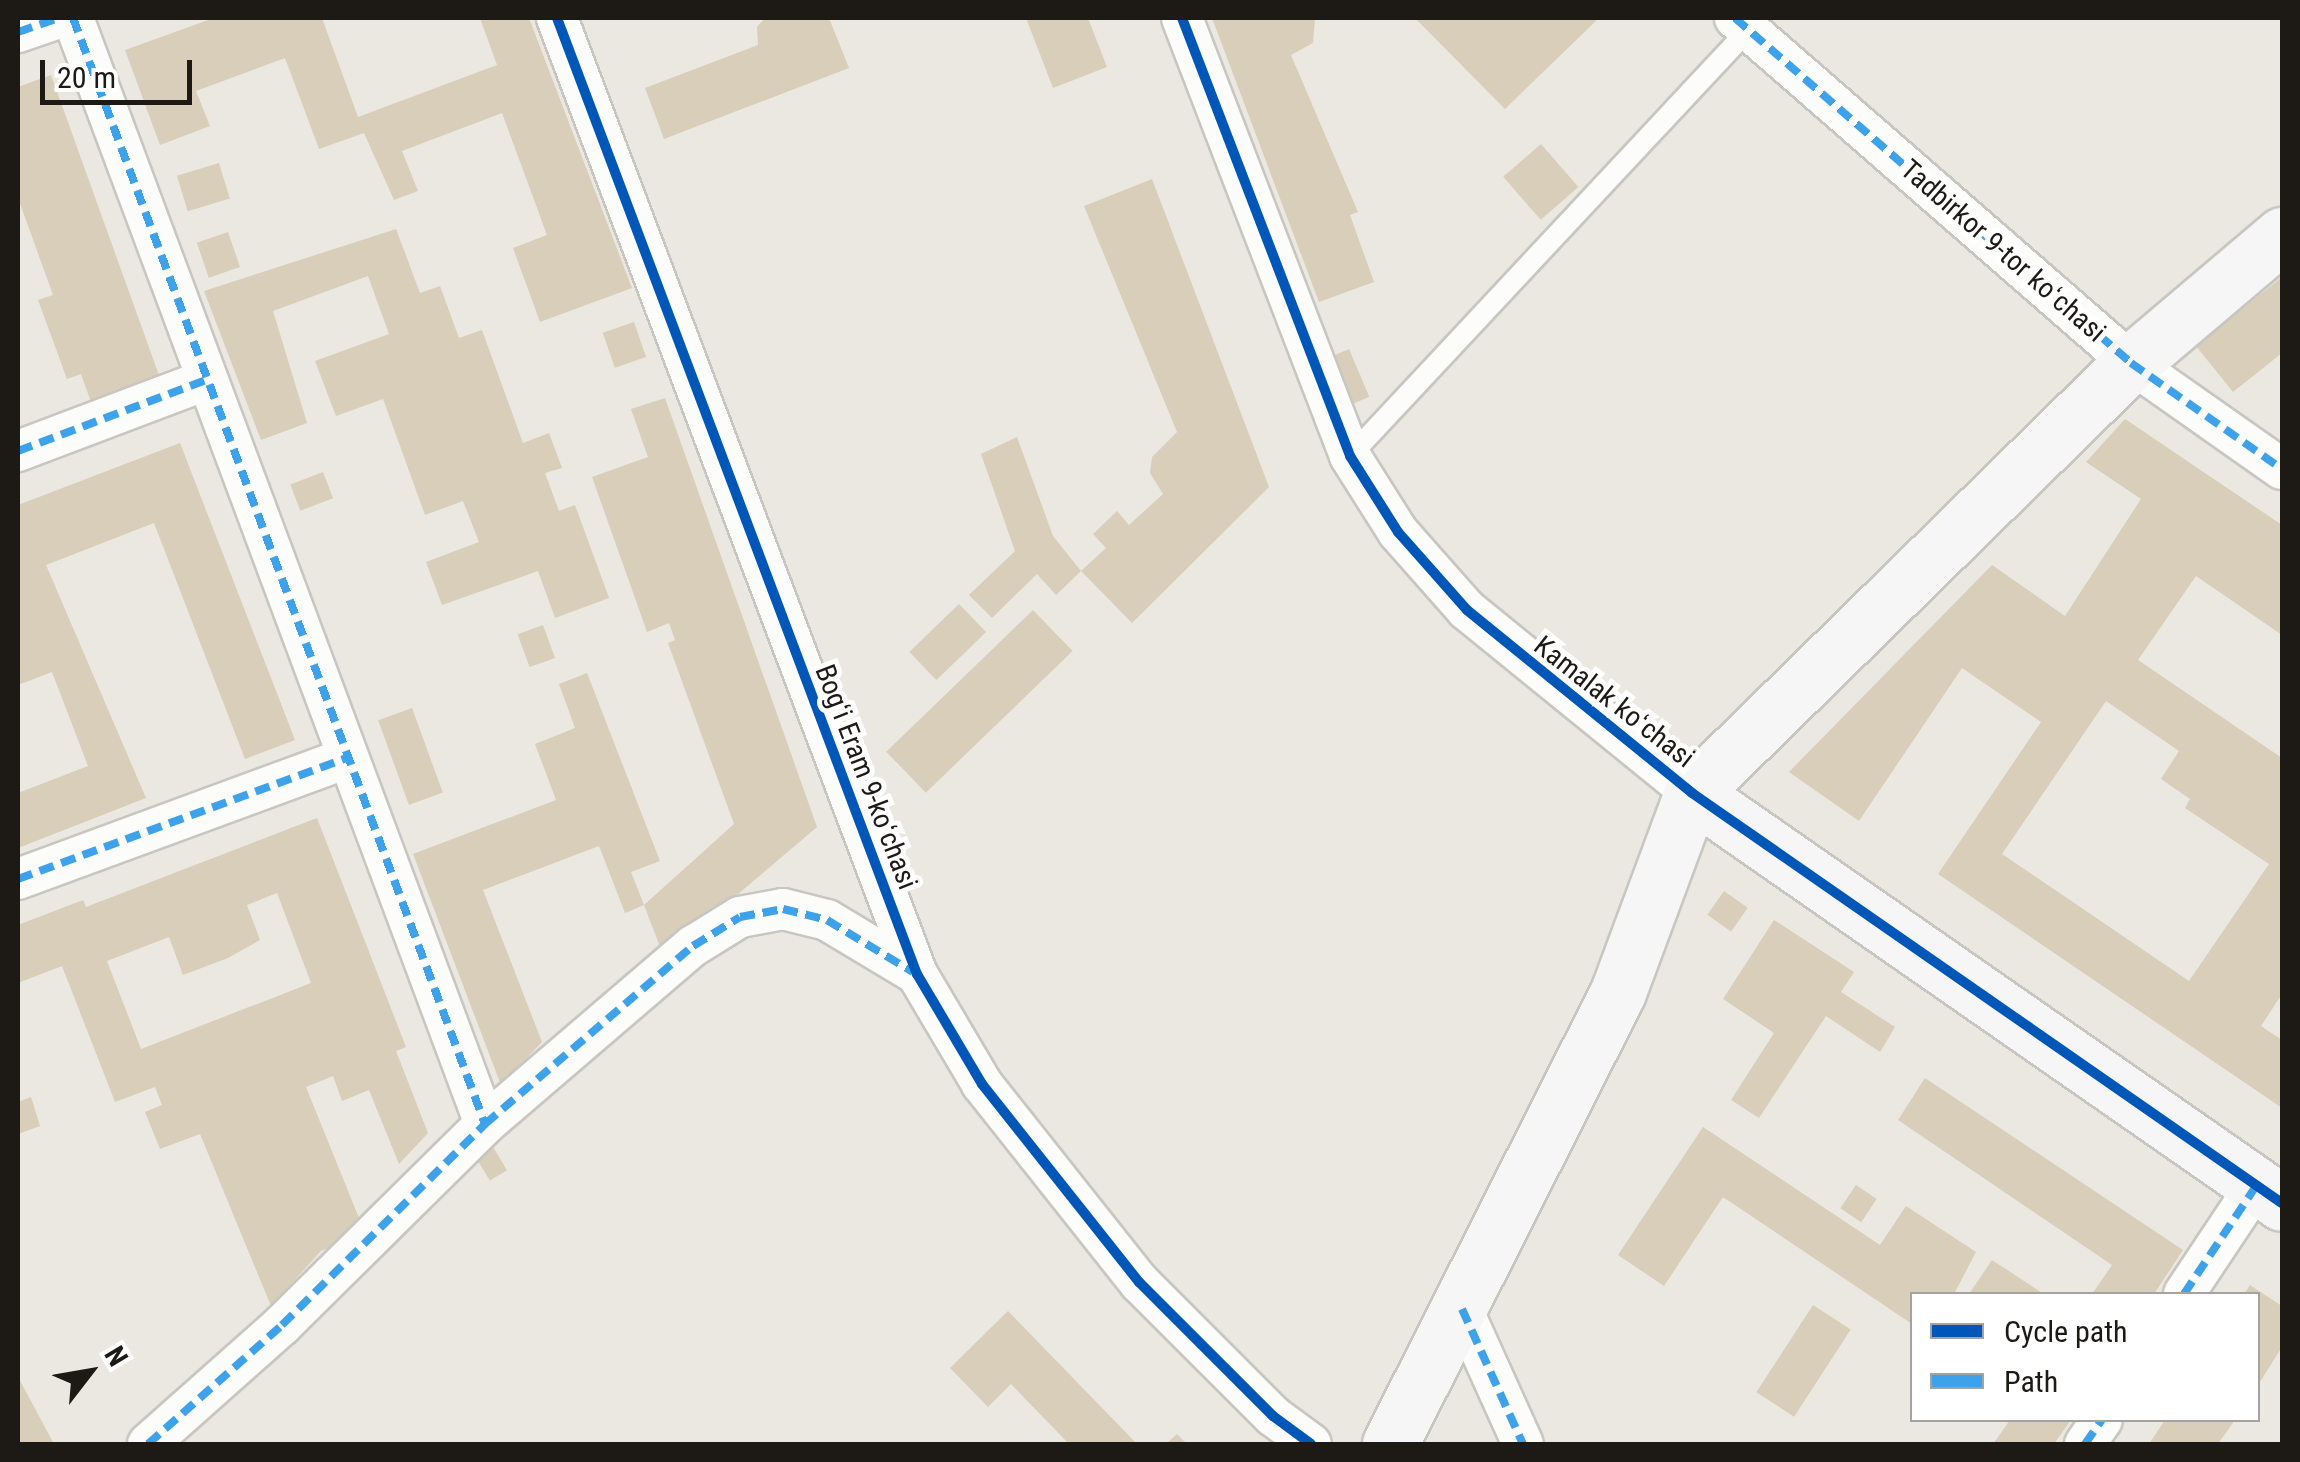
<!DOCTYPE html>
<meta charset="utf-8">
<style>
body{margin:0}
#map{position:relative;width:2300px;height:1462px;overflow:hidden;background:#ebe8e1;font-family:"Roboto Condensed",sans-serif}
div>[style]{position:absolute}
.building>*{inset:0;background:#d8ceb9;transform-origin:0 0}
.roads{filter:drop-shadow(2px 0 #c8c6c1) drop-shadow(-2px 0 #c8c6c1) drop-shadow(0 2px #c8c6c1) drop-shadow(0 -2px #c8c6c1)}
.lane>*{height:20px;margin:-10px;padding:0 10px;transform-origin:10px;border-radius:10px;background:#fcfcfa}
.street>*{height:40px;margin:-20px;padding:0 20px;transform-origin:20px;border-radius:20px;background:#fcfcfa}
.secondary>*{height:55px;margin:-27.5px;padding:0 27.5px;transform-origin:27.5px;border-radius:27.5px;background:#f6f6f6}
.quiet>*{height:8px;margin-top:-4px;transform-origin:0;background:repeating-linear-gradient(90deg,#3da2ea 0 15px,transparent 0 23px)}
.cycleway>*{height:10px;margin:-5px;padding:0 5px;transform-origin:5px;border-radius:5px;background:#0057b8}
span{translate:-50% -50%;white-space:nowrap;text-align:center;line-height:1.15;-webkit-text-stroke:10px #fff;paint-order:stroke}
.street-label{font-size:28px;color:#1d1a16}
.frame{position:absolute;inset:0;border:20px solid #1d1a16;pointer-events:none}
.legend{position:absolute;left:1910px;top:1292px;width:350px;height:130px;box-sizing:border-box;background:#fff;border:2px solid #a5a3a2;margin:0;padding:12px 18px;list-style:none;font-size:30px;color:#1d1a16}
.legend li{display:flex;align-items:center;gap:20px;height:50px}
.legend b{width:50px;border:2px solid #a5a3a2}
.north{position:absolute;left:40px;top:1322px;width:100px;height:100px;-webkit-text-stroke:8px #fff;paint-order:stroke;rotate:59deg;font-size:28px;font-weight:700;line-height:40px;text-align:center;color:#1d1a16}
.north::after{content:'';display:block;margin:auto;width:35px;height:45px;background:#1d1a16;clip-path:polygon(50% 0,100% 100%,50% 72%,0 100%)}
.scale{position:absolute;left:40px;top:60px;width:152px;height:45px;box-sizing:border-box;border:5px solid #1d1a16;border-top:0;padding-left:12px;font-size:30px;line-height:35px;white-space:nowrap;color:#1d1a16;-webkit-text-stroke:8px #fff;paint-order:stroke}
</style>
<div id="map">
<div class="building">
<i style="clip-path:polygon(214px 18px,322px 18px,358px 117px,497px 65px,480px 18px,529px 18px,632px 288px,540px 322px,513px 248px,547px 235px,502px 113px,402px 151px,418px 191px,394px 200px,364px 133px,319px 149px,285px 58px,196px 91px,210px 126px,160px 145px,125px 50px)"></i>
<i style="clip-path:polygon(765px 18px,829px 18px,849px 68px,664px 139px,645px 88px,758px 45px,757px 27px)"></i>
<i style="clip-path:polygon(1026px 18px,1088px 18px,1107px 67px,1053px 88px)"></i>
<i style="clip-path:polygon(1212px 18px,1315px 18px,1313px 43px,1291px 55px,1358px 212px,1350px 215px,1374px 282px,1319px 302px)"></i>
<i style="clip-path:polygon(1415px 18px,1599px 18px,1505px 109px)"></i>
<i style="clip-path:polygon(51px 75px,160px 378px,91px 402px,81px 374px,67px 379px,38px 300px,53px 295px,18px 198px,18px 87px)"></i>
<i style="left:1541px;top:144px;width:57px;height:50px;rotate:49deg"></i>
<i style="left:219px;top:163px;width:37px;height:44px;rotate:73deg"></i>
<i style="clip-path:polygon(1152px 179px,1269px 487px,1132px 623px,1081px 571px,1106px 548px,1093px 534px,1117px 511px,1129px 525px,1163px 494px,1150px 473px,1152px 457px,1177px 432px,1084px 206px)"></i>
<i style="clip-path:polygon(396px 229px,420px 293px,440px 286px,459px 338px,482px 330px,523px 443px,549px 433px,562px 468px,545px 473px,559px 511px,575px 505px,609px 598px,555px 618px,538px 571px,442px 605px,426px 562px,479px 542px,463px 501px,425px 515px,383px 399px,336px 416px,315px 361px,389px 334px,368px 276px,273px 311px,307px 423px,261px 440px,204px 291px)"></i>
<i style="left:228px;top:232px;width:37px;height:33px;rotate:71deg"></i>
<i style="clip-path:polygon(2282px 277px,2282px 353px,2233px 392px,2196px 346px)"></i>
<i style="left:634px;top:322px;width:37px;height:33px;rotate:71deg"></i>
<i style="left:1349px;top:349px;width:52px;height:28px;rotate:67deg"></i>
<i style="clip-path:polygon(665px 398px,817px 827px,664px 957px,644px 905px,625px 913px,599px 846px,483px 890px,542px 1042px,501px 1085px,413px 854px,556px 800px,535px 744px,575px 728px,559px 684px,587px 673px,660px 861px,631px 872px,644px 905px,734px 824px,668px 643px,675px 640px,669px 623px,647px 632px,592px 477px,648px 457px,631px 409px)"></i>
<i style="clip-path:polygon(evenodd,2125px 419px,2282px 525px,2282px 635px,2196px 576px,2138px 660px,2282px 758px,2282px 994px,2261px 1026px,2282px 1040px,2282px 1108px,1938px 874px,2041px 722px,1962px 668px,1859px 821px,1789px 772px,1992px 565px,2065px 616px,2141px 499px,2086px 462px,2125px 419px,2106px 701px,2179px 751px,2161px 779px,2190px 799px,2185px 808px,2269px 864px,2189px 981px,2002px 854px,2106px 701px)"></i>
<i style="clip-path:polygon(1017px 437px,1053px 536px,1081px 571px,1056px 595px,1037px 574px,992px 618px,969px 595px,1015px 551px,981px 454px)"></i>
<i style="clip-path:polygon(180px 443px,295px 740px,245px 759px,154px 523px,46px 565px,146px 798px,18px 848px,18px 793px,88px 766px,52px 672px,18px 685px,18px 505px)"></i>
<i style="left:323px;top:472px;width:28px;height:35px;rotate:69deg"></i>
<i style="left:959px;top:604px;width:39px;height:69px;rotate:46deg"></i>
<i style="left:1033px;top:610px;width:57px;height:204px;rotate:46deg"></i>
<i style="left:543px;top:625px;width:35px;height:27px;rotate:70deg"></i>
<i style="left:412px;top:708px;width:90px;height:36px;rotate:70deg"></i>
<i style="clip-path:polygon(evenodd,317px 818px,406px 1047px,396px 1051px,428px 1133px,399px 1164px,369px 1090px,342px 1101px,333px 1076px,306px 1087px,365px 1233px,321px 1251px,271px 1306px,200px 1134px,160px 1149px,145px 1112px,162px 1105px,155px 1087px,115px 1102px,62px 966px,18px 983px,18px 925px,83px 900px,86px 907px,317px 818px,277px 893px,311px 983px,141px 1049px,107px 961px,169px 937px,183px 975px,228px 958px,260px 940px,247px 905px,277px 893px)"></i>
<i style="left:1724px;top:891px;width:29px;height:29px;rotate:35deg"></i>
<i style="clip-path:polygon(1774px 920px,1854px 972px,1841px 992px,1895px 1027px,1880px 1052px,1826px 1016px,1759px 1118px,1731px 1100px,1774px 1033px,1723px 999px)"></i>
<i style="clip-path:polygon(1925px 1078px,2183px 1250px,2154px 1294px,2092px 1294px,2112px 1265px,1898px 1120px)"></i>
<i style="clip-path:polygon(31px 1097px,40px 1126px,18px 1134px,18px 1102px)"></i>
<i style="clip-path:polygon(1703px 1127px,1880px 1245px,1906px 1206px,1976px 1252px,1954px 1294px,1912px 1294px,1912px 1324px,1723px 1197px,1664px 1286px,1618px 1255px)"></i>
<i style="left:490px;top:1142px;width:33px;height:20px;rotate:59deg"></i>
<i style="left:1856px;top:1185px;width:25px;height:28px;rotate:34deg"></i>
<i style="clip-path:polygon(1992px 1260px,2044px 1294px,1969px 1294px)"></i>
<i style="clip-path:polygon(2250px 1285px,2282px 1306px,2282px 1347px,2258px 1385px,2258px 1294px,2244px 1294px)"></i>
<i style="left:1813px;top:1305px;width:45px;height:104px;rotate:33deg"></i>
<i style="clip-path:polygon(1008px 1311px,1137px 1444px,1069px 1444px,1011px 1384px,988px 1407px,950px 1368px)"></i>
<i style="clip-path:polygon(18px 1377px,54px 1444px,18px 1444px)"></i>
<i style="clip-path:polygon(2010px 1420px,2071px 1420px,2054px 1444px,1993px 1444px)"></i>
<i style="clip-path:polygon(2165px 1420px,2235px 1420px,2218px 1444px,2149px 1444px)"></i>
<i style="clip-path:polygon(1177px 1434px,1187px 1444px,1166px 1444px)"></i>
</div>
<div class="roads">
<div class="lane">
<i style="left:1350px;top:456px;width:584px;rotate:-46.94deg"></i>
</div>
<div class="street">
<i style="left:73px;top:18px;width:1180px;rotate:69.57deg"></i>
<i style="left:557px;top:18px;width:1022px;rotate:69.37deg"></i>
<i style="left:917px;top:974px;width:128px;rotate:59.4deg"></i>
<i style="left:982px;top:1084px;width:253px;rotate:51.6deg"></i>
<i style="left:1139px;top:1282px;width:190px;rotate:45deg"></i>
<i style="left:1273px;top:1416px;width:47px;rotate:36.4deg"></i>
<i style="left:1182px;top:18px;width:469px;rotate:69deg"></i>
<i style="left:1350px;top:456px;width:90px;rotate:57.7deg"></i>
<i style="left:1398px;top:532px;width:104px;rotate:48.5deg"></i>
<i style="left:1467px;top:610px;width:290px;rotate:39.1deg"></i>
<i style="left:1735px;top:18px;width:525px;rotate:41.06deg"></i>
<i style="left:2131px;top:363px;width:184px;rotate:35.1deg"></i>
<i style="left:18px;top:32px;width:43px;rotate:-18.9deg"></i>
<i style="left:18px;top:451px;width:201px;rotate:-20.7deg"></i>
<i style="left:18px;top:879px;width:351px;rotate:-20.2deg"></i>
<i style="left:2184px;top:1294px;width:130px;rotate:-56.3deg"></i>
<i style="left:1462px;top:1309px;width:148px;rotate:65.7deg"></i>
<i style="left:148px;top:1444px;width:179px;rotate:-41.6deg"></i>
<i style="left:282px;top:1325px;width:286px;rotate:-44.7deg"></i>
<i style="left:485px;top:1124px;width:274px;rotate:-40.6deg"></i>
<i style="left:693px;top:946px;width:55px;rotate:-31.7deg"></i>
<i style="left:740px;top:917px;width:44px;rotate:-10.5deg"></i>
<i style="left:783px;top:909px;width:45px;rotate:14deg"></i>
<i style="left:827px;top:920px;width:105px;rotate:31deg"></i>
<i style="left:2085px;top:1444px;width:29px;rotate:-55deg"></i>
</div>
<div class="secondary">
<i style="left:1692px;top:793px;width:718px;rotate:34.8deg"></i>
<i style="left:1390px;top:1444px;width:506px;rotate:-63.23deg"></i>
<i style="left:1618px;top:992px;width:212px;rotate:-69.6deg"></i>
<i style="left:1692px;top:793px;width:615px;rotate:-44.41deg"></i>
<i style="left:2131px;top:363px;width:198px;rotate:-40.3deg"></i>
</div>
</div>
<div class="quiet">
<i style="left:73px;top:18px;width:1180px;rotate:69.57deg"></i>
<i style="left:1735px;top:18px;width:525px;rotate:41.06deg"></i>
<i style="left:2131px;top:363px;width:184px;rotate:35.1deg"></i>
<i style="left:18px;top:32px;width:43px;rotate:-18.9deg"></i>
<i style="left:18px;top:451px;width:201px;rotate:-20.7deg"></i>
<i style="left:18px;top:879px;width:351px;rotate:-20.2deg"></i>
<i style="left:2184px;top:1294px;width:130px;rotate:-56.3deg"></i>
<i style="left:1462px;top:1309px;width:148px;rotate:65.7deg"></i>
<i style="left:148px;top:1444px;width:179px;rotate:-41.6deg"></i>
<i style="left:282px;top:1325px;width:286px;rotate:-44.7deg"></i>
<i style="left:485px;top:1124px;width:274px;rotate:-40.6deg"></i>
<i style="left:693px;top:946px;width:55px;rotate:-31.7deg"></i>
<i style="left:740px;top:917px;width:44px;rotate:-10.5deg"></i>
<i style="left:783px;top:909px;width:45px;rotate:14deg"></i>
<i style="left:827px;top:920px;width:100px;rotate:31.2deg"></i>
<i style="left:2085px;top:1444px;width:29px;rotate:-55deg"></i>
</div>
<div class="cycleway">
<i style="left:557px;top:18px;width:1022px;rotate:69.37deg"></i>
<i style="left:917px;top:974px;width:128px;rotate:59.4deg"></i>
<i style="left:982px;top:1084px;width:253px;rotate:51.6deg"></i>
<i style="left:1139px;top:1282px;width:190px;rotate:45deg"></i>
<i style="left:1273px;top:1416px;width:47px;rotate:36.4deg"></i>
<i style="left:1182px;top:18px;width:469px;rotate:69deg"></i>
<i style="left:1350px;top:456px;width:90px;rotate:57.7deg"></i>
<i style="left:1398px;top:532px;width:104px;rotate:48.5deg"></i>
<i style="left:1467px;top:610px;width:290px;rotate:39.1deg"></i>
<i style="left:1692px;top:793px;width:718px;rotate:34.8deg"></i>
</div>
<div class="street-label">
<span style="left:2003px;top:251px;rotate:41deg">Tadbirkor 9-tor koʻchasi</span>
<span style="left:1614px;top:702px;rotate:38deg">Kamalak koʻchasi</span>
<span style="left:866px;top:777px;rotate:69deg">Bogʻi Eram 9-koʻchasi</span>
</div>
<div class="frame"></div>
<ul class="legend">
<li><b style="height:12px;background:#0057b8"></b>Cycle path</li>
<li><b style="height:12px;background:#3da2ea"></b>Path</li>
</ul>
<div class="north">N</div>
<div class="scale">20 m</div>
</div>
